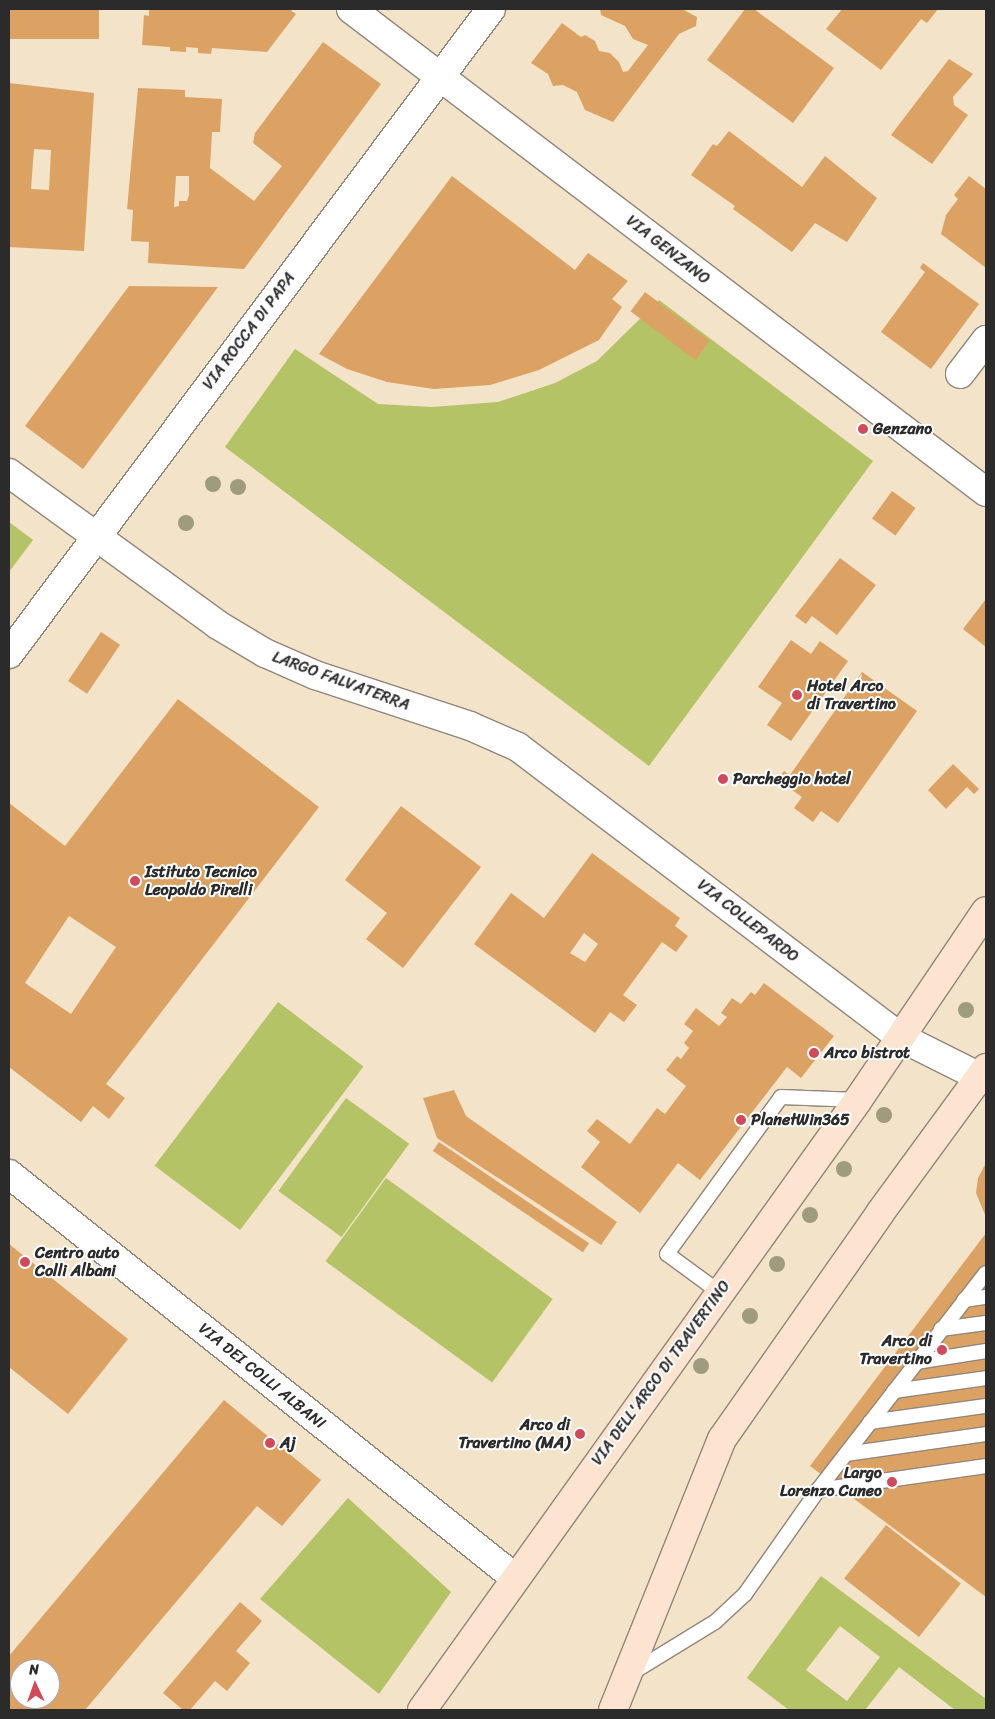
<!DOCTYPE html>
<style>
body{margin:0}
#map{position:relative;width:995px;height:1719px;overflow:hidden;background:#f3e3c9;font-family:Sriracha,sans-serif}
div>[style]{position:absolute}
.green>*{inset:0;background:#b3c366;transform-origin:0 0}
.building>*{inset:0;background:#dba264;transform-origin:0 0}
.roads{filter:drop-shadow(1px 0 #8f877a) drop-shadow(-1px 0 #8f877a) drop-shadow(0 1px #8f877a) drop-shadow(0 -1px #8f877a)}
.lane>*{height:14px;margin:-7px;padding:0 7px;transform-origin:7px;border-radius:7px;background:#fff}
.street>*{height:28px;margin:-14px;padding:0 14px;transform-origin:14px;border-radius:14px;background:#fff}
.secondary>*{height:28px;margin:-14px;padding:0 14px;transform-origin:14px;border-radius:14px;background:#fde4d0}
.trees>*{width:16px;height:16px;margin:-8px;border-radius:50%;background:#9f9b7e}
.dots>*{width:14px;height:14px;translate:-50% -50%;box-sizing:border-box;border:2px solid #fff;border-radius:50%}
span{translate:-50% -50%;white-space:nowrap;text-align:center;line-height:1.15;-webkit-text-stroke:4px #fff;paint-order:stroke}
.street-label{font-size:16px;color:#2b2b2b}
.poi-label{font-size:16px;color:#2b2b2b;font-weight:700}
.left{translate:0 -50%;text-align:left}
.right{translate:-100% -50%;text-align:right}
.frame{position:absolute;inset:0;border:10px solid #2b2b2b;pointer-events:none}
.north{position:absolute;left:10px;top:1659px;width:50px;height:50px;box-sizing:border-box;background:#fff;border:1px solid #aaa;border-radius:50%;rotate:357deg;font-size:14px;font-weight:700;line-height:20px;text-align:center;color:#2b2b2b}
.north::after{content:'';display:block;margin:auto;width:18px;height:22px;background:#d1495b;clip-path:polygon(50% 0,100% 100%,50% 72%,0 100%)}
</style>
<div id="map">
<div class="green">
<i style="clip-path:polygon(659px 300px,873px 461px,649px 766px,225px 447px,295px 349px,378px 404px,432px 407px,498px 402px,555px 383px,597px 361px)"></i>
<i style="clip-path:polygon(9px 522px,33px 540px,9px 572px)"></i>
<i style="left:278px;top:1002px;width:107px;height:205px;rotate:37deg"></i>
<i style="left:346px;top:1098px;width:78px;height:115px;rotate:36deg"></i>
<i style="left:386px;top:1178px;width:206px;height:103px;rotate:36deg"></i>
<i style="clip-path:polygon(348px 1498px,451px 1592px,379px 1694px,260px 1599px)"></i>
<i style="clip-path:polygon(evenodd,821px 1576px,986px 1699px,986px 1710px,955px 1710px,899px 1667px,865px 1710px,789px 1710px,747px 1678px,821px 1576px,840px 1626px,880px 1657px,847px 1701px,806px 1670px,840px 1626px)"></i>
</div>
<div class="building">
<i style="left:9px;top:9px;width:90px;height:30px"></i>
<i style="clip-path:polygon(149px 9px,289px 9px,296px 14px,267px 52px,212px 48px,211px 54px,198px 53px,198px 48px,186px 47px,186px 52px,170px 51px,170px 47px,142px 45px,144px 15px,149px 16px)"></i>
<i style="clip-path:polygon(600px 9px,682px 9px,697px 17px,696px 26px,679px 34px,613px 122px,585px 110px,577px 92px,563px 85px,553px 86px,548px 74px,531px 63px,562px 23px,581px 37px,585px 35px,595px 41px,599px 51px,610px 53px,619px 62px,623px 72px,628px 71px,648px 45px,633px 39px,625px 26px,601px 15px)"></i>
<i style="clip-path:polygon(745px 9px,754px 9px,834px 68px,793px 123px,707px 60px)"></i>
<i style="clip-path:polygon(842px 9px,938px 9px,927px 23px,921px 19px,881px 70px,826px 29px)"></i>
<i style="clip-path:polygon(evenodd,323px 42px,381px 84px,244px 269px,148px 263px,149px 242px,131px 241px,133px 210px,127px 209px,138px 88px,185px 90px,185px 97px,222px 99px,220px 132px,212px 132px,210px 168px,254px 201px,282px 166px,253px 143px,255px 133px,323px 42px,176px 176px,189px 176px,189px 195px,187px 201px,179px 201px,179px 206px,174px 207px,176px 176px)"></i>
<i style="clip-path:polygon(949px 59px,973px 74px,953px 97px,954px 105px,968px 115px,932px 164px,891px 135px)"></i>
<i style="clip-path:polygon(evenodd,9px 83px,94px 93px,84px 251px,9px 247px,9px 83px,34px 149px,51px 150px,49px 190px,31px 189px,34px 149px)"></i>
<i style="clip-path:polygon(729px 131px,802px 187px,825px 156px,877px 198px,847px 242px,815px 223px,792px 252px,733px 209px,735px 206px,691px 175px,713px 144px,717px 146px)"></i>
<i style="clip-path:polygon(452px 176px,575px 270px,588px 253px,628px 281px,612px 299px,622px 307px,599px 340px,539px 370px,490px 385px,434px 389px,387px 382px,347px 369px,319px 354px)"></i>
<i style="clip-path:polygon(969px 176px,986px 189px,986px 268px,941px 234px,946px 215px,958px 199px,954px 195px)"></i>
<i style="clip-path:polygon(923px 263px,979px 304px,931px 369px,881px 332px,925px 272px,920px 268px)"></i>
<i style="clip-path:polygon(129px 286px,218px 287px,83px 469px,25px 426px)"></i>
<i style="left:645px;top:292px;width:81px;height:24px;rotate:37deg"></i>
<i style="left:892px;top:491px;width:29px;height:34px;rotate:36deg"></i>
<i style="clip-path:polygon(840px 558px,876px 585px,837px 635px,812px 616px,806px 624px,795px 616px)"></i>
<i style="clip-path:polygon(986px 599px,986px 647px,963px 629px)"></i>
<i style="left:101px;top:632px;width:23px;height:59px;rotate:34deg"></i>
<i style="clip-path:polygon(791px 640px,811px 654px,820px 641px,848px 661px,791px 741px,767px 725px,782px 703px,758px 687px)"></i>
<i style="clip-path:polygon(862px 672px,917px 711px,838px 823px,821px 811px,813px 822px,794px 808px,802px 797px,777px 780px,784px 771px,790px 775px)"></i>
<i style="clip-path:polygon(evenodd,178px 699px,319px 807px,106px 1084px,125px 1098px,109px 1119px,93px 1106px,81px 1122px,9px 1067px,9px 803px,65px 846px,178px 699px,69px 916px,116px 947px,71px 1014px,25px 983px,69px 916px)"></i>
<i style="clip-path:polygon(953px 764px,979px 789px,974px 794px,967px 787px,946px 809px,928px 790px)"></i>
<i style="clip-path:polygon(401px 806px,481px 867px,403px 968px,366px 939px,387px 913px,345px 880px)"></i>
<i style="clip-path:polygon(evenodd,592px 853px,680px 918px,675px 926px,688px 936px,676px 952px,662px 942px,623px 995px,637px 1005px,624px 1022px,610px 1012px,595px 1033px,474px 944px,511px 893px,544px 918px,592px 853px,584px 933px,598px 944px,585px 962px,570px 953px,584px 933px)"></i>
<i style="clip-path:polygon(764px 983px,834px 1036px,801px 1078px,787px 1067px,700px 1180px,678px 1163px,640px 1213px,581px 1167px,600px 1142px,587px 1131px,597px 1119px,630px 1144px,657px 1108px,665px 1114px,686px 1086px,666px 1070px,677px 1056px,681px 1059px,689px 1048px,684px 1043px,693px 1031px,684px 1024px,696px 1008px,719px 1026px,727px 1017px,721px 1013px,732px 998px,741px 1004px,751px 992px,755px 995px)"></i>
<i style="clip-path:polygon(454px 1090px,466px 1116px,617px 1222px,601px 1245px,437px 1138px,423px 1098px)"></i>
<i style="left:439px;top:1142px;width:181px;height:11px;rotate:34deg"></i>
<i style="clip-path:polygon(986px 1163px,986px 1217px,976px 1193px,978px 1178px)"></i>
<i style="clip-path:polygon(986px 1233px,986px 1597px,810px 1466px)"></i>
<i style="clip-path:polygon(9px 1244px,128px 1339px,68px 1414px,9px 1367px)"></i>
<i style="clip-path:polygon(evenodd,224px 1400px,321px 1480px,282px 1526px,257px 1506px,85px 1710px,9px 1710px,9px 1656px,224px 1400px,20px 1669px,50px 1669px,50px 1699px,20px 1699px,20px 1669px)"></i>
<i style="left:886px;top:1525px;width:95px;height:68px;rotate:38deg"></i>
<i style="clip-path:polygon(240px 1602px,262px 1621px,236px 1651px,250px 1663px,227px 1691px,215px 1681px,190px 1710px,183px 1710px,163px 1693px)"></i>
</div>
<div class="roads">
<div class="lane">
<i style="left:719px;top:1292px;width:64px;rotate:-143.8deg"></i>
<i style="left:667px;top:1254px;width:194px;rotate:-54deg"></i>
<i style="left:781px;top:1097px;width:77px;rotate:2.2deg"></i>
<i style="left:964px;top:1300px;width:22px;rotate:-8deg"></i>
<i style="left:941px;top:1329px;width:45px;rotate:-7.6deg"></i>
<i style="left:916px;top:1362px;width:71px;rotate:-8.9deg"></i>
<i style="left:894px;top:1391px;width:93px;rotate:-8deg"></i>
<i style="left:870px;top:1422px;width:117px;rotate:-7.9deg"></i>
<i style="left:846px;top:1454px;width:141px;rotate:-8.1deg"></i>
<i style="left:818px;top:1490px;width:170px;rotate:-8.1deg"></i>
<i style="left:630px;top:1674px;width:100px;rotate:-31.5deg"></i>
<i style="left:715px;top:1622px;width:41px;rotate:-43deg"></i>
<i style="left:745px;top:1594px;width:127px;rotate:-54.9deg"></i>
<i style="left:818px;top:1490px;width:274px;rotate:-52.3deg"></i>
</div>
<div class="street">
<i style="left:351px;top:9px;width:798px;rotate:37.26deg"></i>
<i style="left:960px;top:374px;width:43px;rotate:-52.6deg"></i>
<i style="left:9px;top:473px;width:258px;rotate:36deg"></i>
<i style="left:218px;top:625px;width:55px;rotate:30.8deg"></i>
<i style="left:265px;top:653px;width:55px;rotate:23.7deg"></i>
<i style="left:315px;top:675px;width:163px;rotate:18.2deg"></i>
<i style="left:470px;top:726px;width:52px;rotate:23.6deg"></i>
<i style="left:518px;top:747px;width:480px;rotate:37.2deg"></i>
<i style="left:900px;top:1037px;width:96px;rotate:26.6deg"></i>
<i style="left:9px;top:654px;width:805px;rotate:-53.23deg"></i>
<i style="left:9px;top:1174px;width:646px;rotate:38.59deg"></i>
</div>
<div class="secondary">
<i style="left:422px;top:1710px;width:750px;rotate:-54.44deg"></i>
<i style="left:858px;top:1100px;width:228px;rotate:-55.9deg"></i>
<i style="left:613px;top:1710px;width:292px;rotate:-68.1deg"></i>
<i style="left:722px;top:1439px;width:276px;rotate:-55deg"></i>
<i style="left:880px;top:1213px;width:180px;rotate:-53.8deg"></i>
</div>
</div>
<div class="trees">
<i style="left:213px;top:484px"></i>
<i style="left:238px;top:487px"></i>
<i style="left:186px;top:523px"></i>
<i style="left:966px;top:1010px"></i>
<i style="left:884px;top:1115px"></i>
<i style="left:844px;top:1169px"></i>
<i style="left:810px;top:1215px"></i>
<i style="left:777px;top:1264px"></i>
<i style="left:750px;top:1316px"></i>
<i style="left:701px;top:1366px"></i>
</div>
<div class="dots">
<i style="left:863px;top:429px;background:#d1495b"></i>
<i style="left:797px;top:695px;background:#d1495b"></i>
<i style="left:723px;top:779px;background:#d1495b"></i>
<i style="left:135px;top:881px;background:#d1495b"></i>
<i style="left:814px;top:1053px;background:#d1495b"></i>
<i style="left:741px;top:1120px;background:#d1495b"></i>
<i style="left:25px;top:1262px;background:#d1495b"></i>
<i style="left:942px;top:1350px;background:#d1495b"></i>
<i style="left:580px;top:1434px;background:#d1495b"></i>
<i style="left:270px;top:1443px;background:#d1495b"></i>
<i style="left:892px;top:1482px;background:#d1495b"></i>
</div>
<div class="street-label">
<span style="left:668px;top:250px;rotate:38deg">VIA GENZANO</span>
<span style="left:249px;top:331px;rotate:-53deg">VIA ROCCA DI PAPA</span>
<span style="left:341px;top:681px;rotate:20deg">LARGO FALVATERRA</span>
<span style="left:748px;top:921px;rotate:38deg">VIA COLLEPARDO</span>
<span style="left:661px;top:1373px;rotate:-54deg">VIA DELL'ARCO DI TRAVERTINO</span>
<span style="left:262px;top:1376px;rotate:39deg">VIA DEI COLLI ALBANI</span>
</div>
<div class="poi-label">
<span class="left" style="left:873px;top:429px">Genzano</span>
<span class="left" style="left:807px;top:695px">Hotel Arco<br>di Travertino</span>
<span class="left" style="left:733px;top:779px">Parcheggio hotel</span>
<span class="left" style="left:145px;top:881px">Istituto Tecnico<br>Leopoldo Pirelli</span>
<span class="left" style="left:824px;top:1053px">Arco bistrot</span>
<span class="left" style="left:751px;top:1120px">PlanetWin365</span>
<span class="left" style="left:35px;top:1262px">Centro auto<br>Colli Albani</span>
<span class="right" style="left:932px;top:1350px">Arco di<br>Travertino</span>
<span class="right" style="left:570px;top:1434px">Arco di<br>Travertino (MA)</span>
<span class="left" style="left:280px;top:1443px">Aj</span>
<span class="right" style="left:882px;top:1482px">Largo<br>Lorenzo Cuneo</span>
</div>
<div class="frame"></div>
<div class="north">N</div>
</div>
